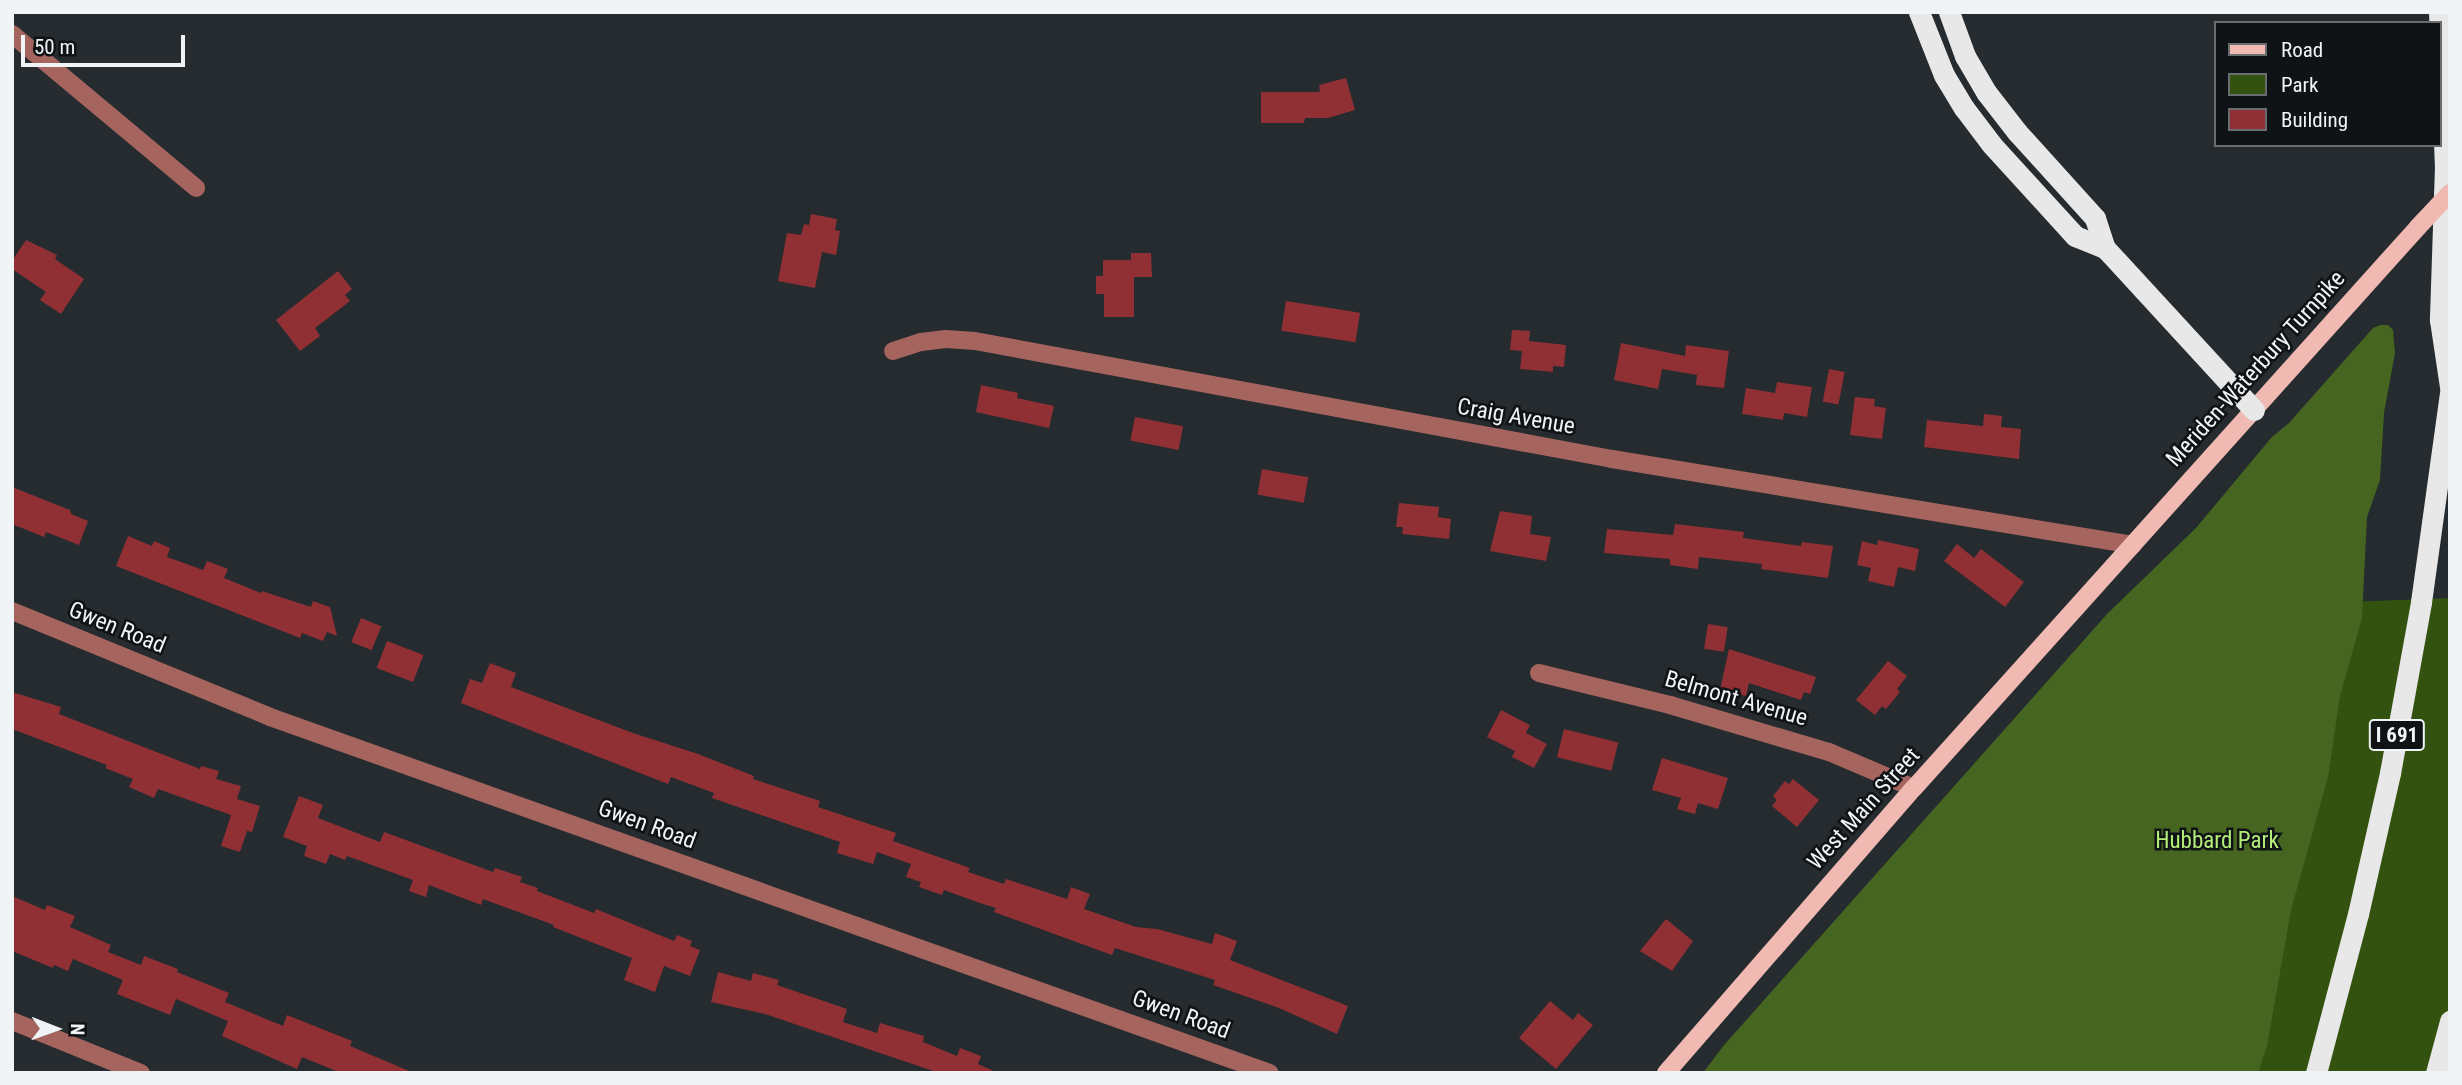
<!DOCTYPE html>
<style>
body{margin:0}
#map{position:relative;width:2462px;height:1085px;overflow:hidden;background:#252b2f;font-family:"Roboto Condensed",sans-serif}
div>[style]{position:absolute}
.green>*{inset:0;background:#34520f}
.forest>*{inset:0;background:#456520}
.building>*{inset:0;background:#903034;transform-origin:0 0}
.minor>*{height:18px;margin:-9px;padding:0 9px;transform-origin:9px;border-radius:9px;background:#a5645d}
.major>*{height:18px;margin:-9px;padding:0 9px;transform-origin:9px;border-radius:9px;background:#f0b9b2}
.highway>*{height:21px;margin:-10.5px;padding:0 10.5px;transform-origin:10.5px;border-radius:10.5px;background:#e7e8e7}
.major-bridge>*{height:18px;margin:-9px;padding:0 9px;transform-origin:9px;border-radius:9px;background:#f0b9b2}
span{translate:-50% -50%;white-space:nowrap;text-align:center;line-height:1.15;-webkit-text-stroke:5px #101315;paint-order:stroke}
.shield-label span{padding:2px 5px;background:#101315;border:2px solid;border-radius:5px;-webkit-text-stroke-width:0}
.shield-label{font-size:21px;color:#f0f4f7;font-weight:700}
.street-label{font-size:23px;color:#f0f4f7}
.park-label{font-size:23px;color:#b3ed78}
.frame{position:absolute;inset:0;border:14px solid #f0f4f7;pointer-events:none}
.legend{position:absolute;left:2214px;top:21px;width:228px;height:126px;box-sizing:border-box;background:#101315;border:2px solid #6a6d6f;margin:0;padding:9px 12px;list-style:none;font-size:21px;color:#f0f4f7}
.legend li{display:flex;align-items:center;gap:14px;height:35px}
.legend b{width:35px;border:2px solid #6a6d6f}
.north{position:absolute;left:21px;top:994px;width:70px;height:70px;-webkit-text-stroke:5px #101315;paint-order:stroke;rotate:91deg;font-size:19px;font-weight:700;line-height:28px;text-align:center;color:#f0f4f7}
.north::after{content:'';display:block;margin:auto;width:24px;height:32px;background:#f0f4f7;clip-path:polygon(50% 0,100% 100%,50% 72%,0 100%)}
.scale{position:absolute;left:21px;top:35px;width:164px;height:32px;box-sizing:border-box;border:4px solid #f0f4f7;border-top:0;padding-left:9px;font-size:21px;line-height:24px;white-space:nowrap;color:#f0f4f7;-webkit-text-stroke:5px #101315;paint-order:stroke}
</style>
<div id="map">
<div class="green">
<i style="clip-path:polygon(2450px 598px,2450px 1073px,1703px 1073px,1725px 1044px,2298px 604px)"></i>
</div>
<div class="forest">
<i style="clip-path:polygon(2380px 325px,2388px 325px,2393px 330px,2395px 353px,2384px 413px,2380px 480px,2367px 517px,2362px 618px,2340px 696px,2328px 777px,2291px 910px,2267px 1046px,2258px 1073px,1703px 1073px,1725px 1044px,2108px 613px,2196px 528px,2271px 438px,2289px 423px,2373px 328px)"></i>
</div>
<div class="building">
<i style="clip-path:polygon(1346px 78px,1355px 110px,1328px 118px,1305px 118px,1304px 123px,1261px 123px,1261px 92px,1320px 92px,1319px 85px)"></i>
<i style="clip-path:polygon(811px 214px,837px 219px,835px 230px,840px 231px,836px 255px,822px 252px,815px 288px,778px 281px,787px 233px,801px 235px,804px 224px,809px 225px)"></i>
<i style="clip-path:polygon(26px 240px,57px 255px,55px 259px,84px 279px,61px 314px,40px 300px,46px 292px,12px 269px,12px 261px)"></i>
<i style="clip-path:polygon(1131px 253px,1151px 253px,1152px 277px,1134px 277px,1134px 317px,1104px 317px,1104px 294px,1096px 294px,1096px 276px,1103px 276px,1103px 260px,1131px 260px)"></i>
<i style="clip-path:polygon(338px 271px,352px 289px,345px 295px,350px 301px,315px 328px,320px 336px,300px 351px,276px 320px)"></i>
<i style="left:1286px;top:301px;width:75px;height:30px;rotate:9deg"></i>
<i style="clip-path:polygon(1512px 330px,1530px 331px,1529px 341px,1566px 345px,1564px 367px,1553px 366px,1553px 372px,1520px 369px,1522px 351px,1510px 350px)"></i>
<i style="clip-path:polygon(1621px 343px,1685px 356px,1686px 345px,1729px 351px,1724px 388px,1696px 385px,1697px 375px,1662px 369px,1658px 389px,1614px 380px)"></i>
<i style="left:1829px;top:369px;width:16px;height:33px;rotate:11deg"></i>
<i style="clip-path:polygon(1777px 382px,1812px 387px,1807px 417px,1784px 413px,1783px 420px,1742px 414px,1746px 388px,1775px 393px)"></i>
<i style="clip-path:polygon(981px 385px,1018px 393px,1017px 398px,1054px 406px,1049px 428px,976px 412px)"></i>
<i style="clip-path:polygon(1855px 397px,1875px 399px,1874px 406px,1886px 408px,1882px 439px,1850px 435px)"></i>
<i style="clip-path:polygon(1984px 414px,2002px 416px,2001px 427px,2021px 429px,2019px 459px,1924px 447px,1927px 420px,1983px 426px)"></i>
<i style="left:1135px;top:417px;width:49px;height:24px;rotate:11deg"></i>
<i style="left:1262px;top:469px;width:47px;height:26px;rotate:10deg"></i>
<i style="clip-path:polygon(12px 487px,70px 510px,71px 514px,88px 521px,79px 545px,46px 532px,44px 537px,12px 524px)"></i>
<i style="clip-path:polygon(1399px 503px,1439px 507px,1438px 517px,1451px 519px,1449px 539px,1402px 534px,1403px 527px,1396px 527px)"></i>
<i style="clip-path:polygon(1500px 511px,1532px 516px,1530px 534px,1551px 537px,1546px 561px,1490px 551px)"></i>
<i style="clip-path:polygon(1675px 524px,1744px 532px,1743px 538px,1801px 546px,1802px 542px,1833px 546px,1828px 578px,1761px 569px,1762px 564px,1699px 557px,1698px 569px,1670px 565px,1670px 559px,1604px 553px,1607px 529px,1673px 535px)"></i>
<i style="clip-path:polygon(128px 536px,152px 546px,154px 541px,170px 548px,167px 557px,203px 570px,207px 561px,228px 569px,224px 578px,261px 593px,262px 591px,311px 607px,313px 601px,330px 607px,337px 636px,327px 632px,323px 641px,302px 633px,300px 638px,116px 566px)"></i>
<i style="clip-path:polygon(1878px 540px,1919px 549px,1915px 571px,1898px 567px,1894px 587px,1868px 581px,1871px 568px,1857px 565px,1862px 541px,1877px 545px)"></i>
<i style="clip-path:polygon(1957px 544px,1974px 558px,1981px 549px,2024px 582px,2005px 607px,1944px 561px)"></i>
<i style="left:361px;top:618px;width:22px;height:26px;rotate:22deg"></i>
<i style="left:1708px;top:624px;width:20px;height:25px;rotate:9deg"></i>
<i style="left:387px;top:641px;width:39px;height:29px;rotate:21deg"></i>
<i style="clip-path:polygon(1729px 649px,1816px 677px,1810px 694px,1804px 692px,1801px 700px,1749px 683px,1746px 696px,1720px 690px)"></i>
<i style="clip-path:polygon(1888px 661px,1907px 676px,1897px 689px,1900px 692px,1886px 709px,1882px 706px,1875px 715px,1856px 700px)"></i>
<i style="clip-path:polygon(490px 663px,516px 673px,511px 687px,633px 733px,698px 754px,754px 776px,753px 779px,820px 801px,818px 807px,896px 833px,893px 841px,970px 868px,968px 872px,1004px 884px,1006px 879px,1067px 899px,1071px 887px,1090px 894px,1084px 909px,1136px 927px,1157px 929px,1212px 944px,1215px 933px,1237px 941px,1230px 960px,1348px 1006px,1337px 1034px,1279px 1008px,1213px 985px,1215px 980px,1115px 948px,1112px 955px,994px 912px,996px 908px,980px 903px,944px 890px,942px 895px,919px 887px,921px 882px,906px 877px,911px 864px,877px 852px,873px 864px,837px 853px,840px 842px,712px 798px,714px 793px,671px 777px,668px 784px,461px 703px,470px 679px,482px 683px)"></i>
<i style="clip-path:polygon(12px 692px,61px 707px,59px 714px,200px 769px,201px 766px,219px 771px,216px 779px,241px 786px,237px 799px,260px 806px,252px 832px,247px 831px,240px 852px,221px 846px,231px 815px,158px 789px,154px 798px,129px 787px,133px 779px,105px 768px,107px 765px,12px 729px)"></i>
<i style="clip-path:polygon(1501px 710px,1530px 725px,1526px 733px,1547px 744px,1534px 768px,1512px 757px,1515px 751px,1487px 737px)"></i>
<i style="left:1564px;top:729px;width:56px;height:29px;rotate:14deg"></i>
<i style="clip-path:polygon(1662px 758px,1728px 778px,1718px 809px,1698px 803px,1695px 814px,1677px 809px,1681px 798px,1652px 790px)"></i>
<i style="clip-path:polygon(1793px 779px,1819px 800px,1797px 827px,1772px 806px,1777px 800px,1773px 796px,1785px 781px,1789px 784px)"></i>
<i style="clip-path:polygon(299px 796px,323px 805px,318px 818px,380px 842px,384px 832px,493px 872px,495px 868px,522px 877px,520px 882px,538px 888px,537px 891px,594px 913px,596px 909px,674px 941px,677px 935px,692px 941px,690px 946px,700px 950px,690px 976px,664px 966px,655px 992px,624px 980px,632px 958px,553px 927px,554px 925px,483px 899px,481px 905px,429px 885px,426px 897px,409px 891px,413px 880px,347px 856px,345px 860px,330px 854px,326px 864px,304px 856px,307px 846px,283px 837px)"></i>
<i style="clip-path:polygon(12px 896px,45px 910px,47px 905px,75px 916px,70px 927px,111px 945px,108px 952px,141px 965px,144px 956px,178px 969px,177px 972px,229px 993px,225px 1002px,283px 1026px,287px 1015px,352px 1041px,350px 1046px,414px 1073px,341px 1073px,302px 1057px,297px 1069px,222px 1036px,228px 1021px,176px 999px,170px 1015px,117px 994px,123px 980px,73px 959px,68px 971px,54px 965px,53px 968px,12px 951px)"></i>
<i style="clip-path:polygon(1666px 919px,1693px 941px,1672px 971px,1640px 951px)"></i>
<i style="clip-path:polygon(718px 972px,751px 981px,753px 973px,779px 980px,777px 985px,847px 1009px,843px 1022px,877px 1033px,880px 1023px,924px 1036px,923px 1042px,957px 1056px,960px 1048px,981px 1056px,978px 1064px,998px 1073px,939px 1073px,765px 1014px,711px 1002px)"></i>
<i style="clip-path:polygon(1550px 1001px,1573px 1020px,1578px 1013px,1593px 1025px,1556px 1069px,1519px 1038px)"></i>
</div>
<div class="minor">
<i style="left:12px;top:34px;width:240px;rotate:39.9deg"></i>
<i style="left:893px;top:351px;width:29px;rotate:-18deg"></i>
<i style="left:921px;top:342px;width:25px;rotate:-7deg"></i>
<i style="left:946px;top:339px;width:29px;rotate:4deg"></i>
<i style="left:975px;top:341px;width:648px;rotate:10.49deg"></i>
<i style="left:1612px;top:459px;width:528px;rotate:9.37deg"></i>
<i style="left:12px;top:611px;width:279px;rotate:22.3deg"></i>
<i style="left:270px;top:717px;width:1061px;rotate:19.6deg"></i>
<i style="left:1539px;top:673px;width:135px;rotate:13.7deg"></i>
<i style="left:1670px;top:705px;width:166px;rotate:16.5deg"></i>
<i style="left:1829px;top:752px;width:92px;rotate:23deg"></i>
<i style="left:12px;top:1021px;width:139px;rotate:22deg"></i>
</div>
<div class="major">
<i style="left:1666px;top:1073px;width:378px;rotate:-49deg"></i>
<i style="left:1914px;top:788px;width:754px;rotate:-48.06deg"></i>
</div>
<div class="highway">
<i style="left:1919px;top:12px;width:68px;rotate:68.4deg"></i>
<i style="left:1944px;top:75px;width:39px;rotate:59deg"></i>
<i style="left:1964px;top:108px;width:46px;rotate:52.9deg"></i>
<i style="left:1992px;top:145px;width:123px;rotate:47.6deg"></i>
<i style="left:2075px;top:236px;width:32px;rotate:22deg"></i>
<i style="left:2105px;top:248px;width:220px;rotate:47.4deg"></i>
<i style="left:1949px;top:12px;width:47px;rotate:70deg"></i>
<i style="left:1965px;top:56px;width:42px;rotate:59.7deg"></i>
<i style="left:1986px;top:92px;width:51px;rotate:52.2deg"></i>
<i style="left:2017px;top:132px;width:116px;rotate:47.8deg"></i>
<i style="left:2095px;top:218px;width:32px;rotate:72deg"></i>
<i style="left:2439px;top:12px;width:154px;rotate:87.8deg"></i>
<i style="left:2445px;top:166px;width:154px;rotate:91.9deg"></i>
<i style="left:2440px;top:320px;width:68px;rotate:81.5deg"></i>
<i style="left:2316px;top:1073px;width:164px;rotate:-75.2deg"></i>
<i style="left:2358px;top:914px;width:145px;rotate:-77.2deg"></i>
<i style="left:2390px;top:773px;width:174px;rotate:-79.7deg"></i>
<i style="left:2421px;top:602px;width:212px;rotate:-82.1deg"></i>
<i style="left:2436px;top:1073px;width:54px;rotate:-74.9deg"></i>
</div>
<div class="major-bridge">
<i style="left:2418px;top:227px;width:47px;rotate:-46.7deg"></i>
</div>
<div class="shield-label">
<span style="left:2397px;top:735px">I 691</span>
</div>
<div class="street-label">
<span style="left:2256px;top:369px;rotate:-48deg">Meriden-Waterbury Turnpike</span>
<span style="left:1516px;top:417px;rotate:10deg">Craig Avenue</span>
<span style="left:117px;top:628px;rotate:22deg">Gwen Road</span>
<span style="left:1736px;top:699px;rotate:16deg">Belmont Avenue</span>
<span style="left:1864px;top:809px;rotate:-48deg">West Main Street</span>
<span style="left:647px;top:825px;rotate:20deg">Gwen Road</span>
<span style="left:1181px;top:1015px;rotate:20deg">Gwen Road</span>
</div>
<div class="park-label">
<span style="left:2217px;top:841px">Hubbard Park</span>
</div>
<div class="frame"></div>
<ul class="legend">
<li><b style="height:9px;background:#f0b9b2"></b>Road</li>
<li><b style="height:19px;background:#34520f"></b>Park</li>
<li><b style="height:19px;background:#903034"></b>Building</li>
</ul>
<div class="north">N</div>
<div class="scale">50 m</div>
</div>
